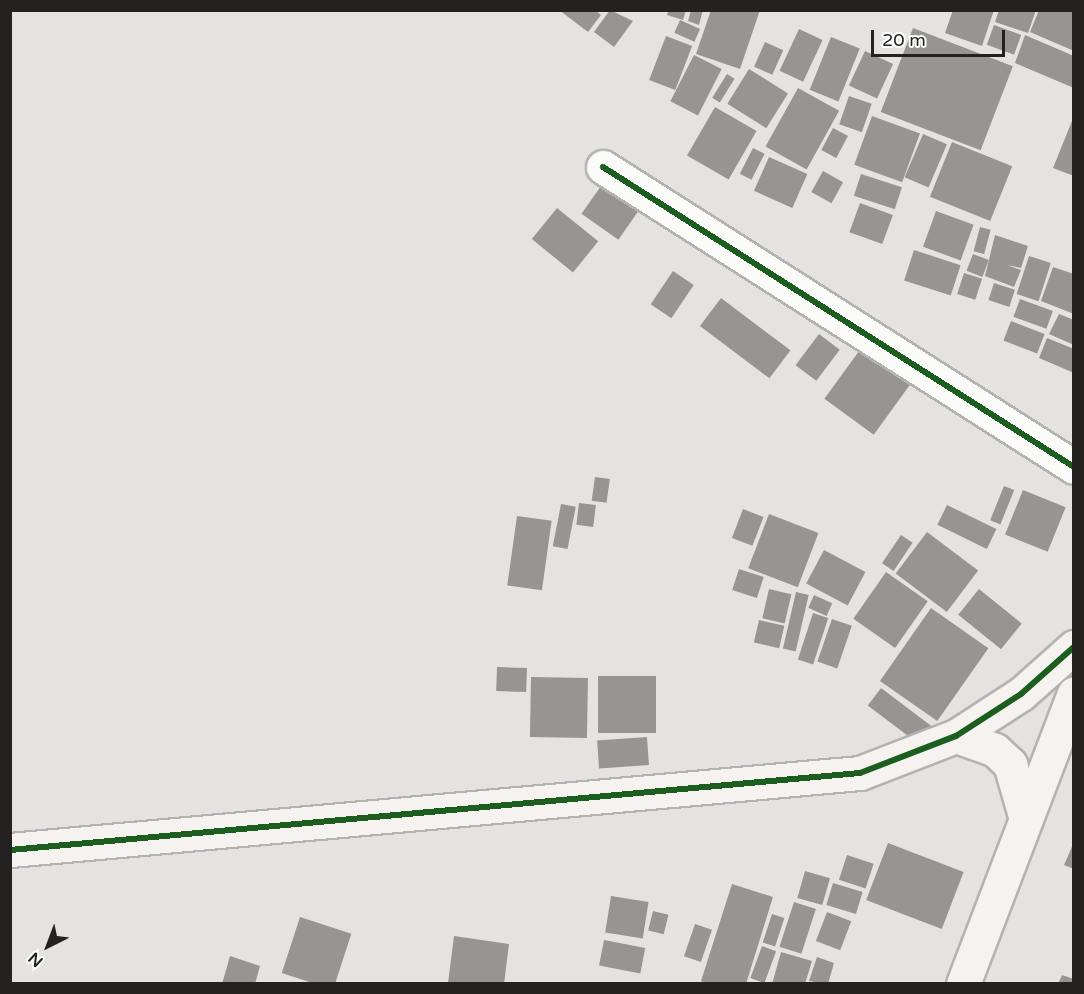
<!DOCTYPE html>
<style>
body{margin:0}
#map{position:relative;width:1084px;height:994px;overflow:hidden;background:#e5e3e1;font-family:"Varela Round",sans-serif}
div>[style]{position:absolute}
.building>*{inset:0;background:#979594;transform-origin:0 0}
.roads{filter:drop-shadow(2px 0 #b4b3b2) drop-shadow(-2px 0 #b4b3b2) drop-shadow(0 2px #b4b3b2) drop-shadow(0 -2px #b4b3b2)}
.street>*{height:33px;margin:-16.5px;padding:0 16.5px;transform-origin:16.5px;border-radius:16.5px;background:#fbfbfa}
.secondary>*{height:33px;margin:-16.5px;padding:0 16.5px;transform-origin:16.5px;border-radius:16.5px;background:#f5f2f0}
.cycleway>*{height:6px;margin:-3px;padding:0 3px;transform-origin:3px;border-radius:3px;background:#1b5e20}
span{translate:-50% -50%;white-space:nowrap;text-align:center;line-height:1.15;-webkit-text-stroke:6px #fff;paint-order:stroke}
.frame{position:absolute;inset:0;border:12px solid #232221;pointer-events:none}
.north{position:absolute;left:18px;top:916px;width:60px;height:60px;-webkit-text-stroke:4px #fff;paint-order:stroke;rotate:222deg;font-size:16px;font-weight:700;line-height:24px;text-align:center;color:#232221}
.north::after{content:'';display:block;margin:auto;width:21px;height:27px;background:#232221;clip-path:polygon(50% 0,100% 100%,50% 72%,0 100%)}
.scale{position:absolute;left:871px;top:30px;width:134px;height:27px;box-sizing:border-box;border:3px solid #232221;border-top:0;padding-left:8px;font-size:18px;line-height:21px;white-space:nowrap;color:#232221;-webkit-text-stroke:4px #fff;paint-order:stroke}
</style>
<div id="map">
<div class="building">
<i style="clip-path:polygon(559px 10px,595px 10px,601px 15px,588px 32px)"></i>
<i style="clip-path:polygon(610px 10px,633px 21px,614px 47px,594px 32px)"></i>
<i style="clip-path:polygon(669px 10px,686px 10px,683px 20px,667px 15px)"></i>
<i style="clip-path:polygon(691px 10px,703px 10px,699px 25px,688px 21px)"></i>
<i style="clip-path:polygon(711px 10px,760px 10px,740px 69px,696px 54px)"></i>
<i style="clip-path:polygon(953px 10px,994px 10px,982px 46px,945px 33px)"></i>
<i style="clip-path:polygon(999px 10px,1036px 10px,1028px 33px,995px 22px)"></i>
<i style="clip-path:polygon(1039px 10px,1074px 10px,1074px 51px,1030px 32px)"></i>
<i style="left:680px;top:20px;width:22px;height:14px;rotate:24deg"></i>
<i style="left:994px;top:25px;width:29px;height:21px;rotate:20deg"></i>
<i style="left:913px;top:28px;width:107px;height:90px;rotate:21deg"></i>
<i style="left:799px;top:29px;width:26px;height:46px;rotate:25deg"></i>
<i style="clip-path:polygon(1025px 35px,1074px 56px,1074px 88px,1015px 63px)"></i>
<i style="left:666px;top:36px;width:28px;height:47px;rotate:21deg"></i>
<i style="left:831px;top:37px;width:31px;height:57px;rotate:22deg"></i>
<i style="left:765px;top:42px;width:20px;height:27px;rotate:24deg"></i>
<i style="left:865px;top:51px;width:31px;height:38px;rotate:25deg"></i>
<i style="left:694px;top:55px;width:31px;height:52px;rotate:27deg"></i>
<i style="left:749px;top:69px;width:46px;height:41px;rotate:32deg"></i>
<i style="left:727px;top:74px;width:9px;height:28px;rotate:32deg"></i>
<i style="left:798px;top:88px;width:47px;height:67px;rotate:29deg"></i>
<i style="left:849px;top:96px;width:24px;height:30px;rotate:19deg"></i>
<i style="left:715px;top:107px;width:48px;height:56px;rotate:30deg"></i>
<i style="left:872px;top:116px;width:51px;height:52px;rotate:20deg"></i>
<i style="clip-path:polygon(1074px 116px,1074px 176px,1053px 168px)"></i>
<i style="left:833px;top:128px;width:17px;height:25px;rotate:28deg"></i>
<i style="left:923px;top:134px;width:26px;height:47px;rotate:23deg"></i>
<i style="left:952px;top:142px;width:65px;height:59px;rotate:22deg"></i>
<i style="left:753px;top:148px;width:13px;height:29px;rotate:27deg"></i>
<i style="left:769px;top:157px;width:42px;height:37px;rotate:24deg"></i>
<i style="left:823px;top:171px;width:23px;height:24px;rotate:29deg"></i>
<i style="left:861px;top:174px;width:43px;height:23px;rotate:18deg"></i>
<i style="left:601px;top:186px;width:45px;height:34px;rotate:35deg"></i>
<i style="left:860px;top:203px;width:35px;height:31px;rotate:20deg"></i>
<i style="left:557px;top:208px;width:53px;height:40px;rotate:39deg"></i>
<i style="left:936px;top:211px;width:40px;height:38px;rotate:20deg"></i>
<i style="left:980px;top:227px;width:11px;height:25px;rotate:15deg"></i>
<i style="clip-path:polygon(995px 235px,1028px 246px,1021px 268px,1007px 265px,1021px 270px,1014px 287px,985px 276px)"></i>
<i style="left:914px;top:250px;width:49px;height:32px;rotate:18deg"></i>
<i style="left:973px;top:254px;width:17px;height:18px;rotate:21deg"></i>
<i style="left:1029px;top:256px;width:23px;height:40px;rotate:18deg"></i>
<i style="clip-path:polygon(1053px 267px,1074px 274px,1074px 314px,1041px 301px)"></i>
<i style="left:673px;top:271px;width:25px;height:40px;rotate:34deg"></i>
<i style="left:964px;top:273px;width:19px;height:22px;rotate:18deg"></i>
<i style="left:994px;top:283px;width:22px;height:18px;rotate:18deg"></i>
<i style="left:721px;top:298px;width:87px;height:35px;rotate:37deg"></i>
<i style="left:1020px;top:299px;width:35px;height:19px;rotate:20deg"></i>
<i style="clip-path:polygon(1059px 314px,1074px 320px,1074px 345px,1049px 334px)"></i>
<i style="left:1011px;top:321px;width:36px;height:21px;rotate:21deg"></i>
<i style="left:819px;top:334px;width:26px;height:39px;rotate:37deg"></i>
<i style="clip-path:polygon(1047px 338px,1074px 349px,1074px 373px,1039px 358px)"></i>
<i style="left:862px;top:347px;width:61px;height:64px;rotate:36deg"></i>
<i style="left:595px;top:477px;width:15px;height:24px;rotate:8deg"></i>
<i style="left:1004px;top:486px;width:11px;height:37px;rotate:22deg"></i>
<i style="left:1023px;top:490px;width:46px;height:48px;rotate:22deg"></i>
<i style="left:579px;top:503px;width:17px;height:22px;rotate:7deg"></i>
<i style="left:561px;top:504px;width:15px;height:43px;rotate:11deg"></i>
<i style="left:947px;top:505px;width:55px;height:22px;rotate:26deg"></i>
<i style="left:743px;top:509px;width:22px;height:31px;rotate:21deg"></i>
<i style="left:769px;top:514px;width:53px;height:58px;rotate:21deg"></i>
<i style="left:517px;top:516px;width:35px;height:70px;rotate:8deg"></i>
<i style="left:927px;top:532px;width:64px;height:52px;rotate:37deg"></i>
<i style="left:901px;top:535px;width:14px;height:34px;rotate:34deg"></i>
<i style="left:824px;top:550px;width:47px;height:38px;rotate:28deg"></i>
<i style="left:739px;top:569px;width:26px;height:22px;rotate:18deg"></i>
<i style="left:886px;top:572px;width:51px;height:57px;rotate:35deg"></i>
<i style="left:769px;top:589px;width:23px;height:30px;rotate:13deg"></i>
<i style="left:979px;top:589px;width:55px;height:33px;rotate:39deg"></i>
<i style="left:796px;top:592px;width:13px;height:58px;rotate:13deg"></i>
<i style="left:814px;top:595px;width:20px;height:14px;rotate:24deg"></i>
<i style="left:931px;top:608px;width:70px;height:89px;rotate:35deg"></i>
<i style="left:813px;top:613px;width:16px;height:49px;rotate:18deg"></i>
<i style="left:832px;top:619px;width:21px;height:45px;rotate:19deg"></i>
<i style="left:759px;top:620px;width:26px;height:23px;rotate:13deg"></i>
<i style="left:497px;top:667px;width:30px;height:24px;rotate:2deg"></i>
<i style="left:598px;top:676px;width:58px;height:57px"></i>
<i style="left:531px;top:677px;width:57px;height:60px;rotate:1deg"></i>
<i style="left:881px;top:688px;width:63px;height:22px;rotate:37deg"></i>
<i style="left:647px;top:737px;width:28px;height:50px;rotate:86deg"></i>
<i style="clip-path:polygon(1074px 842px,1074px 869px,1064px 865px)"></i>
<i style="left:888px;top:843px;width:81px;height:61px;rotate:21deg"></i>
<i style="left:847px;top:855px;width:28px;height:26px;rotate:18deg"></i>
<i style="left:805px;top:871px;width:26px;height:28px;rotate:16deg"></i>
<i style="left:833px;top:883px;width:31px;height:23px;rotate:17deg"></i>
<i style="clip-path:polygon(732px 884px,773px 897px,746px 984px,708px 984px,701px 981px)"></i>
<i style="left:611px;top:896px;width:38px;height:37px;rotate:9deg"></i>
<i style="left:794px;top:902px;width:23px;height:47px;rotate:18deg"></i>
<i style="left:653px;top:911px;width:16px;height:20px;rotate:14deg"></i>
<i style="left:827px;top:912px;width:26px;height:31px;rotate:21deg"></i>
<i style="left:772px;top:914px;width:13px;height:30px;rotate:18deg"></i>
<i style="left:300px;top:917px;width:54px;height:59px;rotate:18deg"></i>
<i style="left:695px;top:924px;width:18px;height:34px;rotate:19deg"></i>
<i style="clip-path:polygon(454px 936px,509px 944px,504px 984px,448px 983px)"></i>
<i style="left:604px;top:940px;width:42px;height:26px;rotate:11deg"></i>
<i style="left:762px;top:946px;width:15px;height:34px;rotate:20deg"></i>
<i style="clip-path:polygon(781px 952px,812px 961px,805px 984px,772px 984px)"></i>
<i style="clip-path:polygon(230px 956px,260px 966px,255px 984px,222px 984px)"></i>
<i style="clip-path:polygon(817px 957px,834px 963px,828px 984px,809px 981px)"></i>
<i style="clip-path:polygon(1062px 975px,1074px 979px,1074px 984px,1058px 984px)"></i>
</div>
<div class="roads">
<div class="street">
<i style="left:603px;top:167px;width:558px;rotate:32.49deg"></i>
</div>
<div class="secondary">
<i style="left:956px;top:736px;width:41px;rotate:19.7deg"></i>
<i style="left:995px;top:750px;width:21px;rotate:43deg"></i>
<i style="left:1010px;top:764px;width:57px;rotate:73.8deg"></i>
<i style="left:10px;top:850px;width:853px;rotate:-5.18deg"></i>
<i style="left:860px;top:773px;width:103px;rotate:-21.1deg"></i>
<i style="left:956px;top:736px;width:77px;rotate:-32.9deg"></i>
<i style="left:1021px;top:694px;width:71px;rotate:-41.6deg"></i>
<i style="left:963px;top:984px;width:311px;rotate:-69.1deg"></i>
</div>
</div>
<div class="cycleway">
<i style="left:603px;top:167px;width:558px;rotate:32.49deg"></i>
<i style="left:10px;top:850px;width:853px;rotate:-5.18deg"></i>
<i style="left:860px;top:773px;width:103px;rotate:-21.1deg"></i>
<i style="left:956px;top:736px;width:77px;rotate:-32.9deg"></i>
<i style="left:1021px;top:694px;width:71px;rotate:-41.6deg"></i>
</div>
<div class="frame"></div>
<div class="north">N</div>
<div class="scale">20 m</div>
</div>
